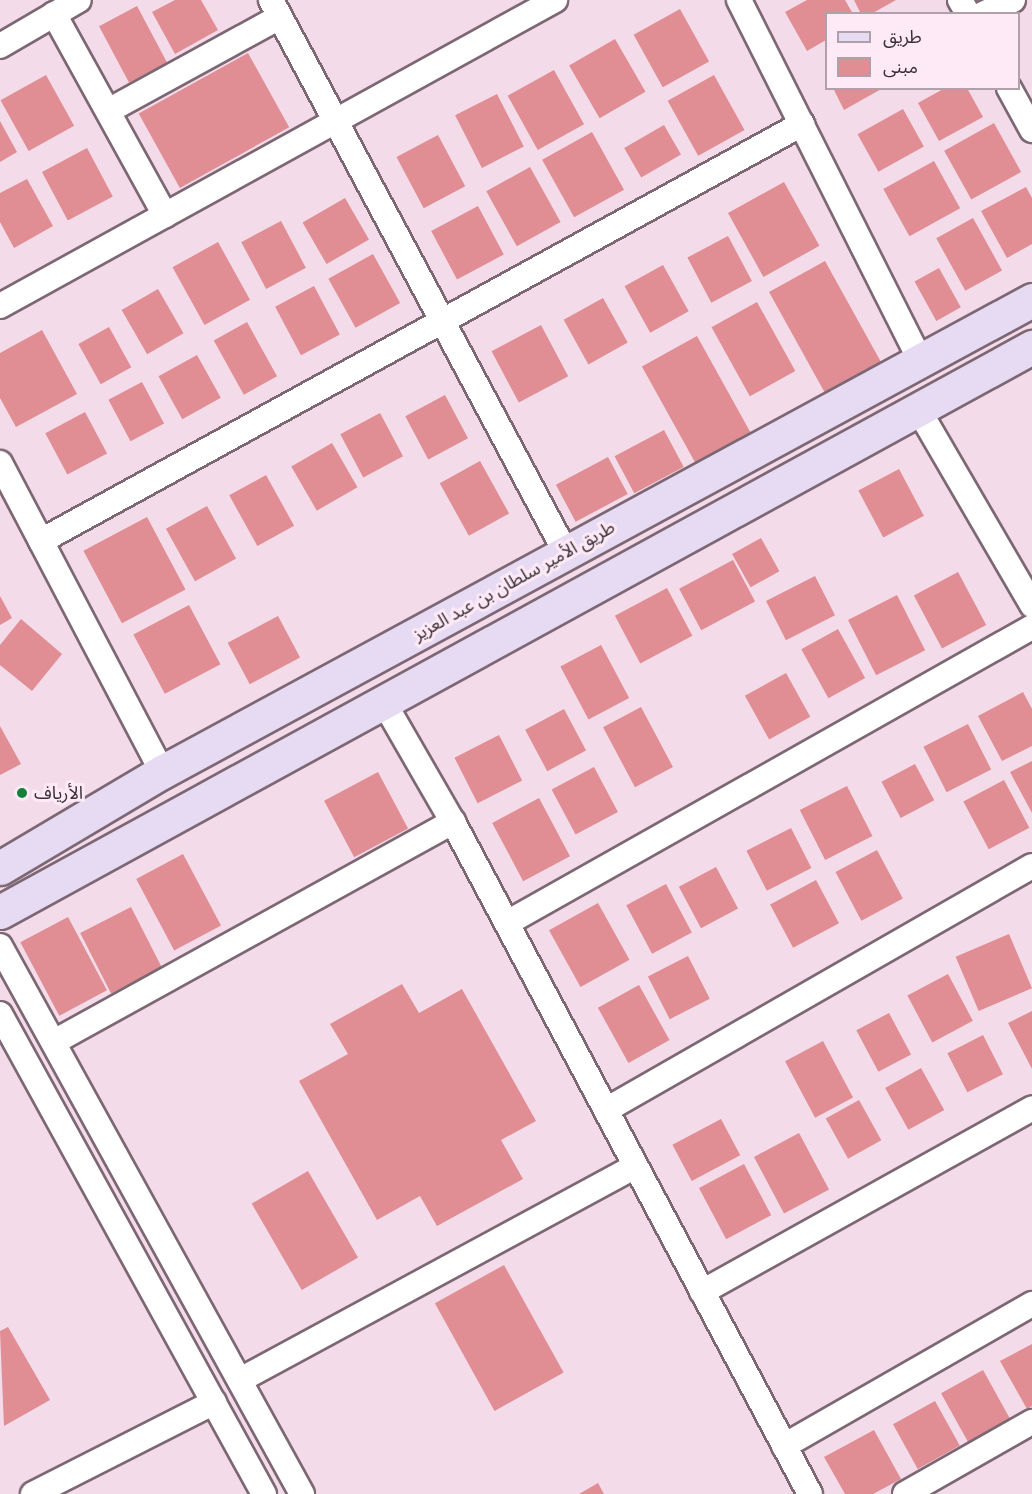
<!DOCTYPE html>
<meta charset="utf-8">
<style>
body{margin:0}
#map{position:relative;width:1032px;height:1494px;overflow:hidden;background:#f4dbea;font-family:"Archivo Narrow","Noto Sans Arabic",sans-serif}
div>[style]{position:absolute}
.building>*{inset:0;background:#e08d93;transform-origin:0 0}
.roads{filter:drop-shadow(2px 0 #7c6773) drop-shadow(-2px 0 #7c6773) drop-shadow(0 2px #7c6773) drop-shadow(0 -2px #7c6773)}
.minor>*{height:24px;margin:-12px;padding:0 12px;transform-origin:12px;border-radius:12px;background:#fff}
.secondary>*{height:33px;margin:-16.5px;padding:0 16.5px;transform-origin:16.5px;border-radius:16.5px;background:#e7daf3}
.dots>*{width:16px;height:16px;translate:-50% -50%;box-sizing:border-box;border:3px solid #feeaf6;border-radius:50%}
span{translate:-50% -50%;white-space:nowrap;text-align:center;line-height:1.15;-webkit-text-stroke:6px #feeaf6;paint-order:stroke}
.street-label{font-size:18px;color:#393035}
.poi-label{font-size:18px;color:#393035}
.left{translate:0 -50%;text-align:left}
.legend{position:absolute;left:825px;top:12px;width:195px;height:78px;box-sizing:border-box;background:#feeaf6;border:2px solid #afa0a9;margin:0;padding:8px 10px;list-style:none;font-size:18px;color:#393035}
.legend li{display:flex;align-items:center;gap:12px;height:30px}
.legend b{width:30px;border:2px solid #afa0a9}
</style>
<div id="map">
<div class="building">
<i style="clip-path:polygon(175px 0,201px 0,218px 30px,175px 54px,152px 12px)"></i>
<i style="clip-path:polygon(807px 0,845px 0,853px 14px,826px 14px,826px 40px,807px 51px,785px 12px)"></i>
<i style="clip-path:polygon(854px 0,896px 0,871px 14px,861px 14px)"></i>
<i style="left:137px;top:6px;width:64px;height:43px;rotate:62deg"></i>
<i style="left:680px;top:9px;width:60px;height:53px;rotate:61deg"></i>
<i style="left:615px;top:39px;width:61px;height:53px;rotate:60deg"></i>
<i style="left:248px;top:53px;width:85px;height:125px;rotate:61deg"></i>
<i style="left:554px;top:70px;width:62px;height:53px;rotate:61deg"></i>
<i style="left:46px;top:75px;width:58px;height:52px;rotate:61deg"></i>
<i style="left:714px;top:75px;width:63px;height:53px;rotate:61deg"></i>
<i style="clip-path:polygon(833px 88px,883px 88px,844px 110px)"></i>
<i style="clip-path:polygon(945px 88px,967px 88px,983px 117px,939px 141px,918px 103px)"></i>
<i style="left:497px;top:94px;width:59px;height:47px;rotate:63deg"></i>
<i style="left:903px;top:109px;width:43px;height:52px;rotate:61deg"></i>
<i style="clip-path:polygon(0 121px,17px 152px,0 162px)"></i>
<i style="left:994px;top:123px;width:56px;height:57px;rotate:61deg"></i>
<i style="left:664px;top:125px;width:34px;height:46px;rotate:60deg"></i>
<i style="left:592px;top:132px;width:66px;height:57px;rotate:61deg"></i>
<i style="left:438px;top:135px;width:58px;height:47px;rotate:62deg"></i>
<i style="left:87px;top:148px;width:55px;height:51px;rotate:62deg"></i>
<i style="left:934px;top:161px;width:54px;height:58px;rotate:61deg"></i>
<i style="left:530px;top:167px;width:63px;height:50px;rotate:61deg"></i>
<i style="clip-path:polygon(27px 179px,53px 226px,14px 248px,0 222px,0 193px)"></i>
<i style="left:784px;top:182px;width:73px;height:64px;rotate:61deg"></i>
<i style="clip-path:polygon(1026px 187px,1032px 198px,1032px 244px,1007px 258px,981px 211px)"></i>
<i style="left:345px;top:198px;width:48px;height:49px;rotate:60deg"></i>
<i style="left:478px;top:206px;width:55px;height:53px;rotate:62deg"></i>
<i style="left:973px;top:218px;width:60px;height:42px;rotate:61deg"></i>
<i style="left:281px;top:221px;width:53px;height:45px;rotate:62deg"></i>
<i style="left:728px;top:236px;width:51px;height:46px;rotate:62deg"></i>
<i style="left:218px;top:242px;width:66px;height:52px;rotate:61deg"></i>
<i style="left:373px;top:254px;width:56px;height:51px;rotate:61deg"></i>
<i style="left:825px;top:261px;width:118px;height:64px;rotate:61deg"></i>
<i style="left:663px;top:265px;width:53px;height:44px;rotate:61deg"></i>
<i style="left:939px;top:268px;width:45px;height:28px;rotate:61deg"></i>
<i style="left:314px;top:286px;width:55px;height:44px;rotate:62deg"></i>
<i style="left:158px;top:289px;width:51px;height:42px;rotate:60deg"></i>
<i style="left:603px;top:298px;width:51px;height:45px;rotate:61deg"></i>
<i style="left:757px;top:302px;width:79px;height:52px;rotate:61deg"></i>
<i style="left:247px;top:322px;width:62px;height:38px;rotate:61deg"></i>
<i style="left:541px;top:325px;width:58px;height:56px;rotate:62deg"></i>
<i style="left:109px;top:327px;width:46px;height:35px;rotate:61deg"></i>
<i style="clip-path:polygon(42px 330px,77px 394px,16px 427px,0 398px,0 353px)"></i>
<i style="left:697px;top:336px;width:121px;height:63px;rotate:61deg"></i>
<i style="left:197px;top:355px;width:49px;height:44px;rotate:61deg"></i>
<i style="left:142px;top:382px;width:47px;height:38px;rotate:62deg"></i>
<i style="left:445px;top:395px;width:49px;height:45px;rotate:62deg"></i>
<i style="left:85px;top:412px;width:47px;height:45px;rotate:62deg"></i>
<i style="left:380px;top:413px;width:49px;height:45px;rotate:62deg"></i>
<i style="left:664px;top:430px;width:42px;height:56px;rotate:62deg"></i>
<i style="left:332px;top:443px;width:51px;height:47px;rotate:60deg"></i>
<i style="left:608px;top:457px;width:42px;height:59px;rotate:62deg"></i>
<i style="left:480px;top:461px;width:60px;height:46px;rotate:61deg"></i>
<i style="left:899px;top:469px;width:53px;height:46px;rotate:62deg"></i>
<i style="left:266px;top:475px;width:58px;height:42px;rotate:61deg"></i>
<i style="left:207px;top:506px;width:60px;height:47px;rotate:61deg"></i>
<i style="left:147px;top:517px;width:82px;height:72px;rotate:62deg"></i>
<i style="left:761px;top:538px;width:38px;height:33px;rotate:61deg"></i>
<i style="left:733px;top:560px;width:47px;height:61px;rotate:62deg"></i>
<i style="left:958px;top:572px;width:60px;height:50px;rotate:62deg"></i>
<i style="left:815px;top:576px;width:44px;height:55px;rotate:63deg"></i>
<i style="left:667px;top:588px;width:54px;height:59px;rotate:62deg"></i>
<i style="left:897px;top:595px;width:62px;height:55px;rotate:63deg"></i>
<i style="clip-path:polygon(0 596px,12px 618px,0 625px)"></i>
<i style="left:189px;top:605px;width:67px;height:63px;rotate:62deg"></i>
<i style="left:278px;top:616px;width:47px;height:57px;rotate:62deg"></i>
<i style="clip-path:polygon(21px 619px,62px 654px,32px 691px,0 665px,0 645px)"></i>
<i style="left:838px;top:629px;width:56px;height:42px;rotate:61deg"></i>
<i style="left:601px;top:645px;width:60px;height:46px;rotate:62deg"></i>
<i style="left:786px;top:673px;width:50px;height:47px;rotate:61deg"></i>
<i style="clip-path:polygon(1023px 692px,1032px 709px,1032px 746px,1002px 761px,978px 716px)"></i>
<i style="left:641px;top:707px;width:68px;height:43px;rotate:62deg"></i>
<i style="left:564px;top:709px;width:47px;height:44px;rotate:62deg"></i>
<i style="left:968px;top:724px;width:51px;height:50px;rotate:63deg"></i>
<i style="clip-path:polygon(0 726px,21px 764px,0 775px)"></i>
<i style="left:499px;top:735px;width:51px;height:50px;rotate:63deg"></i>
<i style="clip-path:polygon(1032px 761px,1032px 813px,1010px 772px)"></i>
<i style="left:915px;top:764px;width:41px;height:38px;rotate:62deg"></i>
<i style="left:594px;top:767px;width:51px;height:48px;rotate:62deg"></i>
<i style="left:378px;top:772px;width:64px;height:61px;rotate:62deg"></i>
<i style="left:1004px;top:780px;width:54px;height:46px;rotate:62deg"></i>
<i style="left:847px;top:786px;width:56px;height:53px;rotate:63deg"></i>
<i style="left:539px;top:798px;width:66px;height:53px;rotate:62deg"></i>
<i style="left:791px;top:828px;width:45px;height:50px;rotate:63deg"></i>
<i style="left:877px;top:850px;width:55px;height:47px;rotate:62deg"></i>
<i style="left:183px;top:854px;width:81px;height:53px;rotate:62deg"></i>
<i style="left:716px;top:867px;width:47px;height:42px;rotate:62deg"></i>
<i style="left:816px;top:880px;width:49px;height:52px;rotate:62deg"></i>
<i style="left:666px;top:884px;width:55px;height:45px;rotate:62deg"></i>
<i style="left:598px;top:903px;width:65px;height:56px;rotate:61deg"></i>
<i style="left:131px;top:907px;width:68px;height:57px;rotate:63deg"></i>
<i style="left:68px;top:917px;width:83px;height:54px;rotate:62deg"></i>
<i style="left:1009px;top:934px;width:59px;height:58px;rotate:67deg"></i>
<i style="left:688px;top:956px;width:48px;height:45px;rotate:63deg"></i>
<i style="left:948px;top:974px;width:53px;height:46px;rotate:62deg"></i>
<i style="clip-path:polygon(402px 984px,419px 1013px,462px 989px,536px 1121px,501px 1140px,523px 1179px,437px 1226px,420px 1196px,377px 1220px,299px 1081px,348px 1054px,330px 1024px)"></i>
<i style="left:639px;top:985px;width:63px;height:47px;rotate:61deg"></i>
<i style="clip-path:polygon(1032px 1011px,1032px 1069px,1008px 1023px)"></i>
<i style="left:889px;top:1013px;width:47px;height:37px;rotate:62deg"></i>
<i style="left:983px;top:1035px;width:44px;height:40px;rotate:63deg"></i>
<i style="left:823px;top:1041px;width:64px;height:43px;rotate:62deg"></i>
<i style="left:921px;top:1068px;width:48px;height:41px;rotate:61deg"></i>
<i style="left:859px;top:1100px;width:46px;height:38px;rotate:61deg"></i>
<i style="left:721px;top:1119px;width:41px;height:55px;rotate:62deg"></i>
<i style="left:799px;top:1133px;width:64px;height:51px;rotate:62deg"></i>
<i style="left:744px;top:1164px;width:58px;height:51px;rotate:62deg"></i>
<i style="left:308px;top:1171px;width:100px;height:65px;rotate:60deg"></i>
<i style="left:504px;top:1265px;width:123px;height:79px;rotate:61deg"></i>
<i style="clip-path:polygon(8px 1327px,50px 1400px,4px 1426px,0 1331px)"></i>
<i style="clip-path:polygon(1032px 1344px,1032px 1406px,1027px 1409px,1000px 1361px)"></i>
<i style="left:983px;top:1370px;width:60px;height:48px;rotate:61deg"></i>
<i style="left:935px;top:1401px;width:51px;height:48px;rotate:61deg"></i>
<i style="clip-path:polygon(874px 1430px,901px 1479px,873px 1494px,845px 1494px,824px 1457px)"></i>
<i style="clip-path:polygon(598px 1483px,604px 1494px,579px 1494px)"></i>
</div>
<div class="roads">
<div class="minor">
<i style="left:271px;top:0;width:627px;rotate:61.92deg"></i>
<i style="left:739px;top:0;width:403px;rotate:63.3deg"></i>
<i style="left:960px;top:0;width:16px;rotate:60deg"></i>
<i style="left:54px;top:14px;width:230px;rotate:61.1deg"></i>
<i style="left:983px;top:14px;width:33px;rotate:-25deg"></i>
<i style="left:0;top:46px;width:91px;rotate:-30.2deg"></i>
<i style="left:1009px;top:88px;width:48px;rotate:61.3deg"></i>
<i style="left:108px;top:111px;width:196px;rotate:-28.7deg"></i>
<i style="left:0;top:306px;width:634px;rotate:-28.87deg"></i>
<i style="left:918px;top:409px;width:227px;rotate:59.8deg"></i>
<i style="left:0;top:463px;width:349px;rotate:62.3deg"></i>
<i style="left:41px;top:541px;width:868px;rotate:-28.72deg"></i>
<i style="left:383px;top:701px;width:140px;rotate:60deg"></i>
<i style="left:453px;top:822px;width:761px;rotate:62.02deg"></i>
<i style="left:507px;top:923px;width:603px;rotate:-29.41deg"></i>
<i style="left:0;top:946px;width:626px;rotate:61.14deg"></i>
<i style="left:0;top:1014px;width:548px;rotate:61.19deg"></i>
<i style="left:54px;top:1042px;width:456px;rotate:-28.9deg"></i>
<i style="left:606px;top:1110px;width:491px;rotate:-29.8deg"></i>
<i style="left:702px;top:1292px;width:378px;rotate:-29.1deg"></i>
<i style="left:240px;top:1380px;width:449px;rotate:-28.4deg"></i>
<i style="left:784px;top:1446px;width:286px;rotate:-29.8deg"></i>
<i style="left:33px;top:1494px;width:203px;rotate:-26.9deg"></i>
<i style="left:905px;top:1494px;width:146px;rotate:-29.6deg"></i>
</div>
<div class="secondary">
<i style="left:0;top:868px;width:188px;rotate:-30.7deg"></i>
<i style="left:162px;top:772px;width:990px;rotate:-28.48deg"></i>
<i style="left:0;top:912px;width:1177px;rotate:-28.7deg"></i>
</div>
</div>
<div class="dots">
<i style="left:22px;top:793px;background:#148138"></i>
</div>
<div class="street-label">
<span style="left:514px;top:581px;rotate:-29deg">طريق الأمير سلطان بن عبد العزيز</span>
</div>
<div class="poi-label">
<span class="left" style="left:34px;top:793px">الأرياف</span>
</div>
<ul class="legend">
<li><b style="height:8px;background:#e7daf3"></b>طريق</li>
<li><b style="height:16px;background:#e08d93"></b>مبنى</li>
</ul>
</div>
